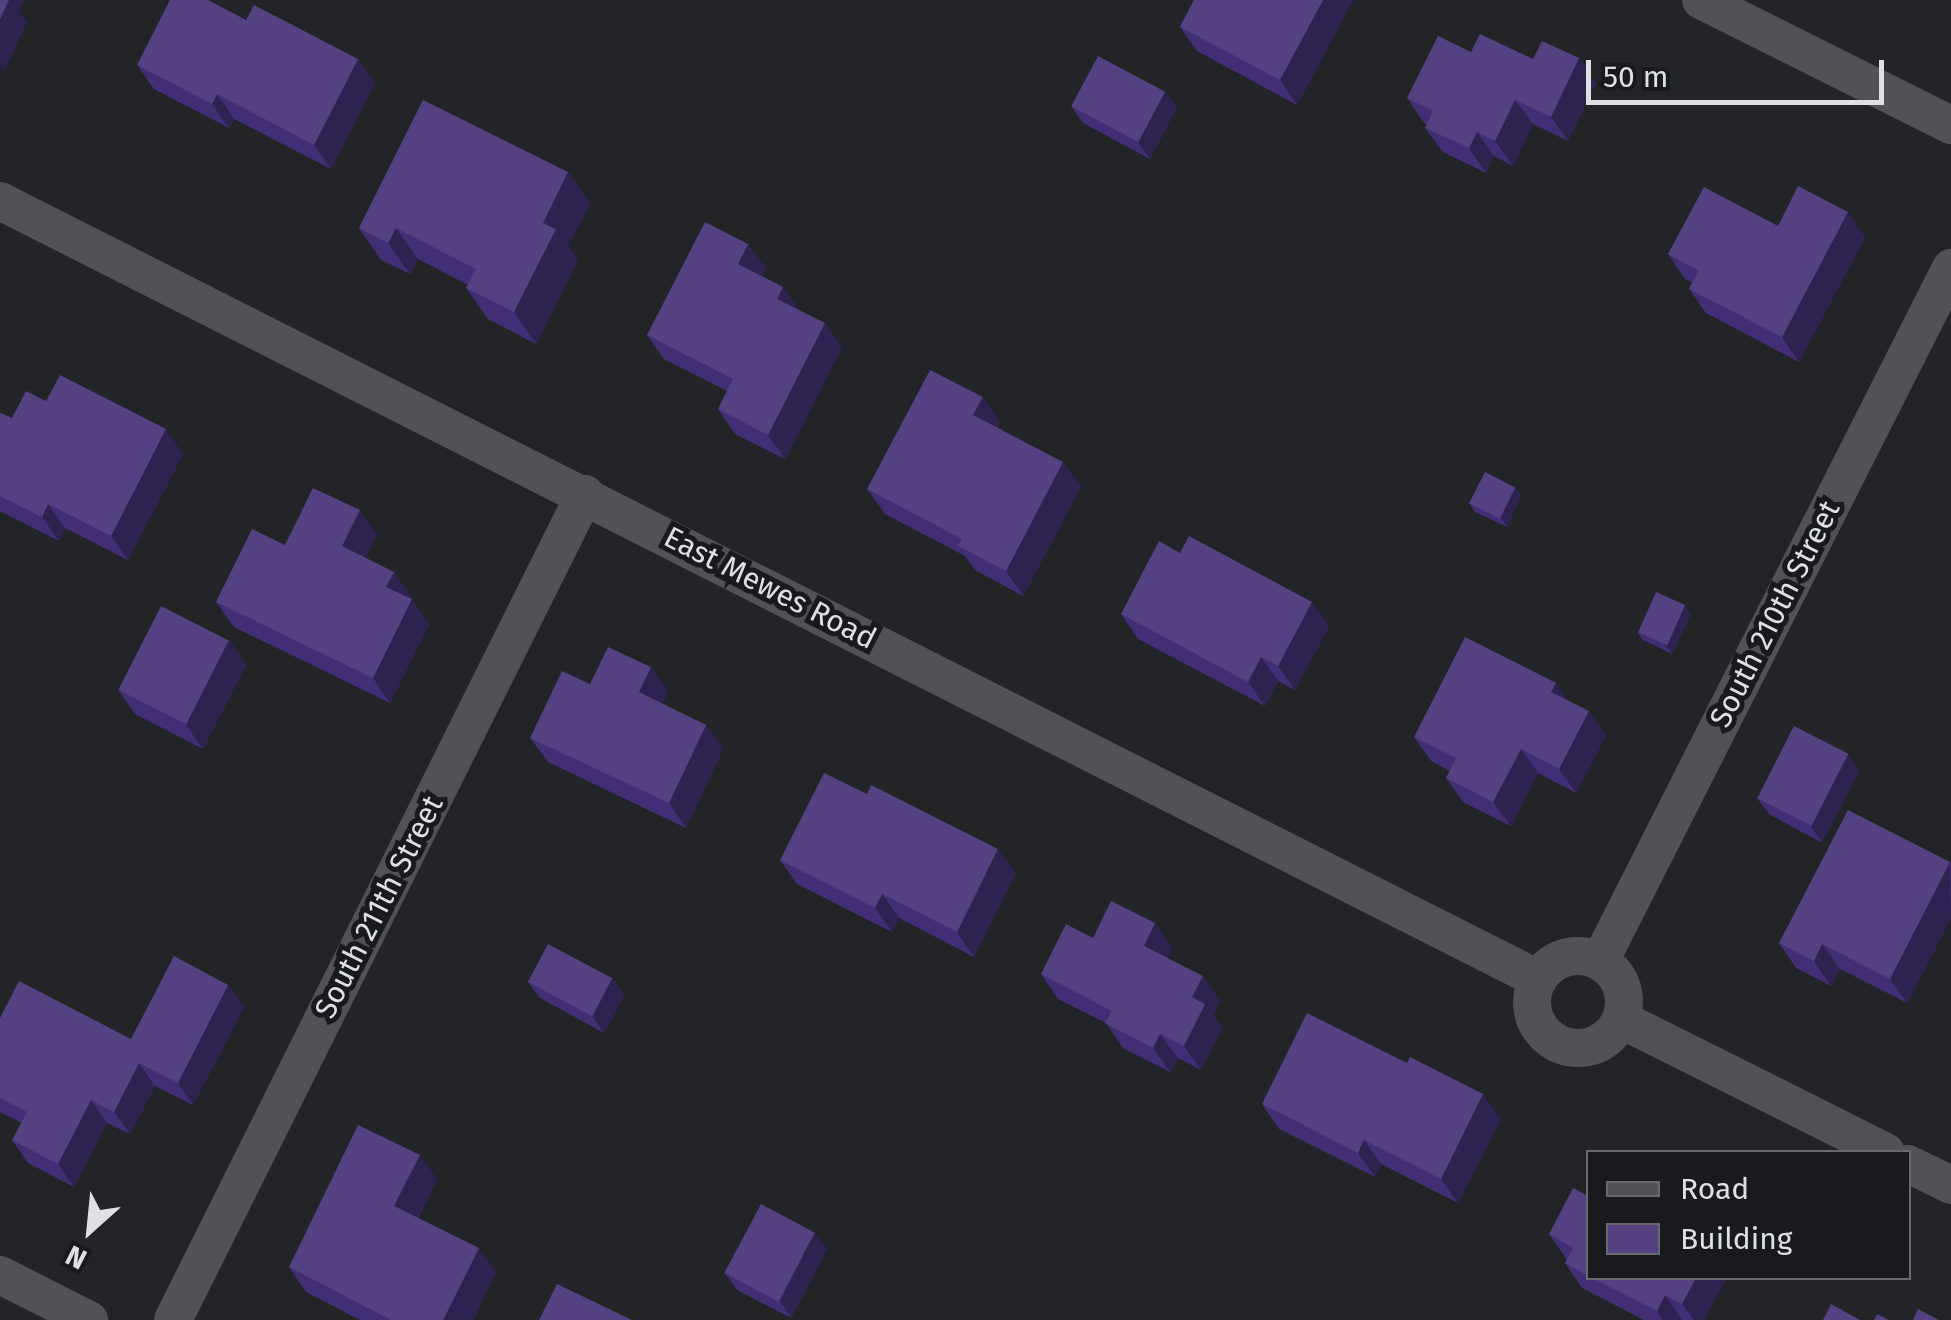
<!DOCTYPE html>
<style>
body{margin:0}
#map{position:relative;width:1951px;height:1320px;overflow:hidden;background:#222427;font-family:"Fira Sans",sans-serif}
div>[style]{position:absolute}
.minor>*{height:38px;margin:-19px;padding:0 19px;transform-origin:19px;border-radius:19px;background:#505256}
.minor>.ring{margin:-19px;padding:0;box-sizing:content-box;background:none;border:38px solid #505256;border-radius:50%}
.wall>*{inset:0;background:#422e75}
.shaded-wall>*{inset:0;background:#2e2251}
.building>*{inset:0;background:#534181;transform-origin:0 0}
span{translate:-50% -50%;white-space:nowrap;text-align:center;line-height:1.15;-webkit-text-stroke:10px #181a1e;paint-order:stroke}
.street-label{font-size:30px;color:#dee0e2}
.legend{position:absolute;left:1586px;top:1150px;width:325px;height:130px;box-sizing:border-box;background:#181a1e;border:2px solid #67696c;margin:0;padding:12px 18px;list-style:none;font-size:30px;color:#dee0e2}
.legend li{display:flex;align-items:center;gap:20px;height:50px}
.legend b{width:50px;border:2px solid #67696c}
.north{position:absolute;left:40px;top:1180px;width:100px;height:100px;-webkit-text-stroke:8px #181a1e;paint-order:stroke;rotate:207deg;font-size:28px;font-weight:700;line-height:40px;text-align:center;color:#dee0e2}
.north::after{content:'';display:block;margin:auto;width:35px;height:45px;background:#dee0e2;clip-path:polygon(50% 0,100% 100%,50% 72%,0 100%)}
.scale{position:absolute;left:1586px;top:60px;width:298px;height:45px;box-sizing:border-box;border:5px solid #dee0e2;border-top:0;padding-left:12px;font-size:30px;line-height:35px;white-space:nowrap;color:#dee0e2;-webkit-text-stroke:8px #181a1e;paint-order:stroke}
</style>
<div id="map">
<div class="minor">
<i style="left:1701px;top:0;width:280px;rotate:26.6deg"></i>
<i style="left:0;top:201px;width:1724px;rotate:26.83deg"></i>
<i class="ring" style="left:1532px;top:956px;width:54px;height:54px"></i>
<i style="left:1600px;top:961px;width:777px;rotate:-63.14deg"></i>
<i style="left:1622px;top:1020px;width:295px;rotate:26.6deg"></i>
<i style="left:1908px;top:1164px;width:48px;rotate:26deg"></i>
<i style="left:0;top:1275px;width:100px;rotate:26.8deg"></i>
<i style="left:173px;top:1320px;width:923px;rotate:-63.49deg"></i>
</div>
<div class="wall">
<i style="clip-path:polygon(1194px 0,1353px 0,1297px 105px,1197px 51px,1180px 27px)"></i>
<i style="clip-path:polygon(246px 20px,358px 59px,375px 83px,331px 169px,234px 119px,229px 128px,154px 89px,137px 65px)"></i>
<i style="clip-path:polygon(1471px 52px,1533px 59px,1579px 58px,1596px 83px,1568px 141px,1533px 124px,1513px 166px,1494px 156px,1486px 173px,1443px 152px,1425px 128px,1427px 124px,1424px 123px,1407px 98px)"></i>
<i style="clip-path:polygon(1071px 106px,1177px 107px,1150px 159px,1083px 123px)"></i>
<i style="clip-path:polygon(568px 172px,590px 204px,568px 246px,578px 260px,536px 344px,488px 319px,466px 288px,468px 285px,418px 259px,410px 274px,381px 260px,359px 228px)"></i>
<i style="clip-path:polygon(1778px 226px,1865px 237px,1799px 362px,1706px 313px,1689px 289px,1692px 282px,1685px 279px,1668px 254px)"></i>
<i style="clip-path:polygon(748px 244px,766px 269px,762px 276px,783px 287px,799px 310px,842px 347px,785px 459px,735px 434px,718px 409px,727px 391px,664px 359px,647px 335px)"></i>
<i style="clip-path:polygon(46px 401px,183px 454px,128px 560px,65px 528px,59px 541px,0 511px,0 414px,12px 418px)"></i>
<i style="clip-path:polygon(1000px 421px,997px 427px,1081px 486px,1023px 596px,975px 570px,965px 556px,885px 514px,867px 489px)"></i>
<i style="clip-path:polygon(1521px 495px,1507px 527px,1475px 512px,1469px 503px)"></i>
<i style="clip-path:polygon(377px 535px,365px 558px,394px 572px,411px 597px,410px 598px,429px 624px,390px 703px,234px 627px,216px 602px,285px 545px)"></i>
<i style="clip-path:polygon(1180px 553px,1329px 626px,1295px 690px,1278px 681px,1265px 706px,1138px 639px,1121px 614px)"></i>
<i style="clip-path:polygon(1691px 614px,1672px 654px,1643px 640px,1637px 632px)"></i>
<i style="clip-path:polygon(229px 640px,246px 665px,203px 749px,135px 714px,118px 690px)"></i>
<i style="clip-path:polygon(651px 667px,668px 692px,662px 704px,706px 725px,723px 749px,686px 828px,548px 762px,530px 738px,590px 684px)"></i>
<i style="clip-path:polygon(1567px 700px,1606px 735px,1576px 793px,1538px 773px,1511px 826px,1463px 802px,1446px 778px,1450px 771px,1431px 761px,1414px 737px)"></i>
<i style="clip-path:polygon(1848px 754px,1859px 771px,1822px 843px,1769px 814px,1757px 798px)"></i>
<i style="clip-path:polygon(780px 860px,1016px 873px,974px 957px,899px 918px,892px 932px,797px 884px)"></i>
<i style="clip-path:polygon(1951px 863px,1951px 918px,1907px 1003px,1840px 969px,1831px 986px,1796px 968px,1779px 943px)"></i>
<i style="clip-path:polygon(1155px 923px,1172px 948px,1167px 958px,1220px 1001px,1213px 1015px,1222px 1028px,1201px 1070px,1178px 1058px,1170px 1072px,1123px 1048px,1106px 1023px,1058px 999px,1041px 974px,1093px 938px)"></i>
<i style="clip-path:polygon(528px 982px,624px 995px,604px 1033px,540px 998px)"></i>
<i style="clip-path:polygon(228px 985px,244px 1007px,193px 1105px,155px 1086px,130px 1134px,107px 1123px,74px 1187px,28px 1163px,12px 1140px,22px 1123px,0 1112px,0 1018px,131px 1039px)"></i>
<i style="clip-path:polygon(1262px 1104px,1501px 1119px,1458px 1203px,1381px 1164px,1375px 1177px,1279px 1129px)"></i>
<i style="clip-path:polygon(437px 1179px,418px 1218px,496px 1272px,473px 1320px,360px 1320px,306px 1292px,289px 1267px)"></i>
<i style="clip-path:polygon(1588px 1196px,1588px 1278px,1726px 1278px,1704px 1320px,1644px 1320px,1582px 1288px,1565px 1263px,1567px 1260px,1549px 1234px)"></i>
<i style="clip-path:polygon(827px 1249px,791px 1318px,737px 1290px,725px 1273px)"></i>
</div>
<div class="shaded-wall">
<i style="clip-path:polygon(4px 0,24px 0,19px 11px,27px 22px,4px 72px,0 66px,0 19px)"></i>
<i style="clip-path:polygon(1323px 0,1353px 0,1297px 105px,1280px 80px)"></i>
<i style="clip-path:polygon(1579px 58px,1596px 83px,1568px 141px,1551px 117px)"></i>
<i style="clip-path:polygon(358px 59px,375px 83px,331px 169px,314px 145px)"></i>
<i style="clip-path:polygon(1165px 91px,1177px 107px,1150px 159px,1138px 142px)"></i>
<i style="clip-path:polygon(217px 94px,234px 119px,229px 128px,212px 104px)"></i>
<i style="clip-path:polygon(1515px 100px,1533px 124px,1513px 166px,1495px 141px)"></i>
<i style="clip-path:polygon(1477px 132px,1494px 156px,1486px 173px,1469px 148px)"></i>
<i style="clip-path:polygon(568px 172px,590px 204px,568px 246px,578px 260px,536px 344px,514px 312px,543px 223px)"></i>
<i style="clip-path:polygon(1848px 212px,1865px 237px,1799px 362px,1782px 337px)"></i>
<i style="clip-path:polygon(396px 228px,418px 259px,410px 274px,388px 243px)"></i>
<i style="clip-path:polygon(748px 244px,766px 269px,755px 289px,738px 264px)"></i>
<i style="clip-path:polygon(783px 287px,800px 311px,777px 299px)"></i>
<i style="clip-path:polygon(825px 323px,842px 347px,785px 459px,768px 435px)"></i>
<i style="clip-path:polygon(983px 397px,1000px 421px,990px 439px,973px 415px)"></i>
<i style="clip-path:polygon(166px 429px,183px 454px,128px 560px,111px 536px)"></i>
<i style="clip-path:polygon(1063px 462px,1081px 486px,1023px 596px,1006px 571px)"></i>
<i style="clip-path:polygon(1515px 487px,1521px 495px,1507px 527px,1501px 518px)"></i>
<i style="clip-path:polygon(48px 504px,65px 528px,59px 541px,42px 517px)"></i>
<i style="clip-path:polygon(360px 510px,377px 535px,359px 571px,342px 546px)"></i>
<i style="clip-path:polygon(394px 572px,411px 597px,403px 611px,386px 587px)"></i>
<i style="clip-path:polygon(412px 599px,429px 624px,390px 703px,373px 678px)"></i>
<i style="clip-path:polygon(1312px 602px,1329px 626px,1295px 690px,1278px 666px)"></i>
<i style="clip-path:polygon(1685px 605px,1691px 614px,1672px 654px,1666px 646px)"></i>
<i style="clip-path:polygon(229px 640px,246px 665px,203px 749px,186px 725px)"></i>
<i style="clip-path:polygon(1261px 657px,1278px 681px,1265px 706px,1248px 682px)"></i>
<i style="clip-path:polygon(651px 667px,668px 692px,656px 717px,639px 692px)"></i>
<i style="clip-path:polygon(1556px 683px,1573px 708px,1551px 692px)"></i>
<i style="clip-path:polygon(1589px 711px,1606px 735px,1576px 793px,1559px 769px)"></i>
<i style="clip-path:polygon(706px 725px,723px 749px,686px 828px,669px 803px)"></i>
<i style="clip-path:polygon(1521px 749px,1538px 773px,1511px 826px,1493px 802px)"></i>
<i style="clip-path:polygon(1848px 754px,1859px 771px,1822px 843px,1811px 826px)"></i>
<i style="clip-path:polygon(998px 849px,1016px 873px,974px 957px,957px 932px)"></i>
<i style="clip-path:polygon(1950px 862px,1951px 918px,1907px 1003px,1890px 979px)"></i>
<i style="clip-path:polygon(882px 894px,899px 918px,892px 932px,875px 908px)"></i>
<i style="clip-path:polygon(1155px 923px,1172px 948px,1161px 971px,1144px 946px)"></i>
<i style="clip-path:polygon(1822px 944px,1840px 969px,1831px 986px,1814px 961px)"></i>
<i style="clip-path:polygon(1203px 976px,1220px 1001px,1213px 1015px,1222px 1028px,1201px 1070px,1184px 1046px,1192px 997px)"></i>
<i style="clip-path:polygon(613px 978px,624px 995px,604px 1033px,592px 1016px)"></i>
<i style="clip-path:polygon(228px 985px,244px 1007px,193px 1105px,178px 1083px)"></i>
<i style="clip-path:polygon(1160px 1034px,1178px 1058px,1170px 1072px,1153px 1048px)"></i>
<i style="clip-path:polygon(139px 1063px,155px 1086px,130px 1134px,114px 1112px)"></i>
<i style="clip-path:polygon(1483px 1094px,1501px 1119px,1458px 1203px,1441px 1179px)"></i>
<i style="clip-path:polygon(91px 1100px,107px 1123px,74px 1187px,58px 1164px)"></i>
<i style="clip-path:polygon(1364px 1140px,1381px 1164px,1375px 1177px,1358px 1153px)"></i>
<i style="clip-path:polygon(420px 1155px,437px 1179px,411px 1230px,394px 1206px)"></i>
<i style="clip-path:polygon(815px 1233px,827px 1249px,791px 1318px,780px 1301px)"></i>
<i style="clip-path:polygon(479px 1248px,496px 1272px,473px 1320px,443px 1320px)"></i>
<i style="clip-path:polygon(1696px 1278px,1726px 1278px,1704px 1320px,1694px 1320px,1682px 1304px)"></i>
<i style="clip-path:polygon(1665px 1295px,1682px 1320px,1663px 1320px,1657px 1311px)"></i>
</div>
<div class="building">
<i style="clip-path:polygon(0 0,9px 0,0 19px)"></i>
<i style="clip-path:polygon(170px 0,208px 0,246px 20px,254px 5px,358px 59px,314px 145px,217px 94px,212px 104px,137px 65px)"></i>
<i style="clip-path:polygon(1194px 0,1323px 0,1280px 80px,1180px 27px)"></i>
<i style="clip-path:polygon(1480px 34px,1533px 59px,1542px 41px,1579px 58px,1551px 117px,1515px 100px,1495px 141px,1477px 132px,1469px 148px,1425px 128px,1433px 111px,1407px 98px,1438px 36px,1471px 52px)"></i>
<i style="left:1098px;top:56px;width:76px;height:57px;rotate:28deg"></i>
<i style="clip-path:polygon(423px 100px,568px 172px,543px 223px,556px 229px,514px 312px,466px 288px,476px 269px,396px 228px,388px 243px,359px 228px)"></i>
<i style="clip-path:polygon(1798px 186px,1848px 212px,1782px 337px,1689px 289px,1699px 271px,1668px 254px,1704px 187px,1778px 226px)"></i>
<i style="clip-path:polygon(705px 222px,748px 244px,738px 264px,783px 287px,777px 299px,825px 323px,768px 435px,718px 409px,733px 379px,647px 335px)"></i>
<i style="clip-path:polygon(930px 370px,983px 397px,973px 415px,1063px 462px,1006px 571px,958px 546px,962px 539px,867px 489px)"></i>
<i style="clip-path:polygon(60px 375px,166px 429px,111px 536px,48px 504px,42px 517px,0 496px,0 414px,1px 413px,12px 418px,26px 391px,46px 401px)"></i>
<i style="left:1485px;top:472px;width:34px;height:35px;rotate:27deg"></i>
<i style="clip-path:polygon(313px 488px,360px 510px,342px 546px,394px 572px,386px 587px,412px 599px,373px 678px,216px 602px,252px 529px,285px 545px)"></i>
<i style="clip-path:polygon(1189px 536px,1312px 602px,1278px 666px,1261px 657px,1248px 682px,1121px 614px,1159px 541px,1180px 553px)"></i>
<i style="left:1656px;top:592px;width:32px;height:44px;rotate:24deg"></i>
<i style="left:161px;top:606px;width:76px;height:94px;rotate:27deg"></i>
<i style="clip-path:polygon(1465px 637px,1556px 683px,1551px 692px,1589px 711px,1559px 769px,1521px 749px,1493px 802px,1446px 778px,1456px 758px,1414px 737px)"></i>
<i style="clip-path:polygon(608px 647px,651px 667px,639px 692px,706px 725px,669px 803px,530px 738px,562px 671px,590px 684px)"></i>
<i style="left:1794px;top:726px;width:61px;height:81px;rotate:27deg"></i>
<i style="clip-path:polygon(824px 773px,867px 794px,871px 785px,998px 849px,957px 932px,882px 894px,875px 908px,780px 860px)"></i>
<i style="clip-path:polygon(1848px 810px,1950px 862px,1890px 979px,1822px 944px,1814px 961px,1779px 943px)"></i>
<i style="clip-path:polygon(1111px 901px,1155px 923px,1144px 946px,1203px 976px,1192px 997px,1205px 1004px,1184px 1046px,1160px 1034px,1153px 1048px,1105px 1023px,1112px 1011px,1041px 974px,1066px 924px,1093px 938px)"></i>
<i style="left:548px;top:944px;width:73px;height:43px;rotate:28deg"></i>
<i style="clip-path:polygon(174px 956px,228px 985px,178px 1083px,139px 1063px,114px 1112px,91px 1100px,58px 1164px,12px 1140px,27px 1112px,0 1098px,0 1018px,19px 981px,131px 1039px)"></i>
<i style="clip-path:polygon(1307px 1013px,1407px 1063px,1410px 1057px,1483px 1094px,1441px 1179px,1364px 1140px,1358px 1153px,1262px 1104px)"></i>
<i style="clip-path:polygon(358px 1125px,420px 1155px,394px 1206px,479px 1248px,443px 1320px,391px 1320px,289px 1267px)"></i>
<i style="clip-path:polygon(1573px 1188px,1588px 1196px,1588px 1276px,1565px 1263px,1573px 1248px,1549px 1234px)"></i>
<i style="left:761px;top:1204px;width:61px;height:78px;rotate:28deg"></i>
<i style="clip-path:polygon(1592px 1278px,1696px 1278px,1682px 1304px,1665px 1295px,1657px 1311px)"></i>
<i style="clip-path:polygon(557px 1284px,632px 1320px,539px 1320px)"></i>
<i style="clip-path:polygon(1831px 1304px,1860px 1320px,1823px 1320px)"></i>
<i style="clip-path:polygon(1918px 1309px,1939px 1320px,1913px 1320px)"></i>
<i style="clip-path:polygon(1877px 1314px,1889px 1320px,1874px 1320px)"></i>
</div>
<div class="street-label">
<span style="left:770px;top:588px;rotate:27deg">East Mewes Road</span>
<span style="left:1775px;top:614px;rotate:-63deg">South 210th Street</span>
<span style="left:379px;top:907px;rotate:-63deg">South 211th Street</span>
</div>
<ul class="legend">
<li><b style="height:12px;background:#505256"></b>Road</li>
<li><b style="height:28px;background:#534181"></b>Building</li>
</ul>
<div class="north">N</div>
<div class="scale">50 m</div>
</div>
